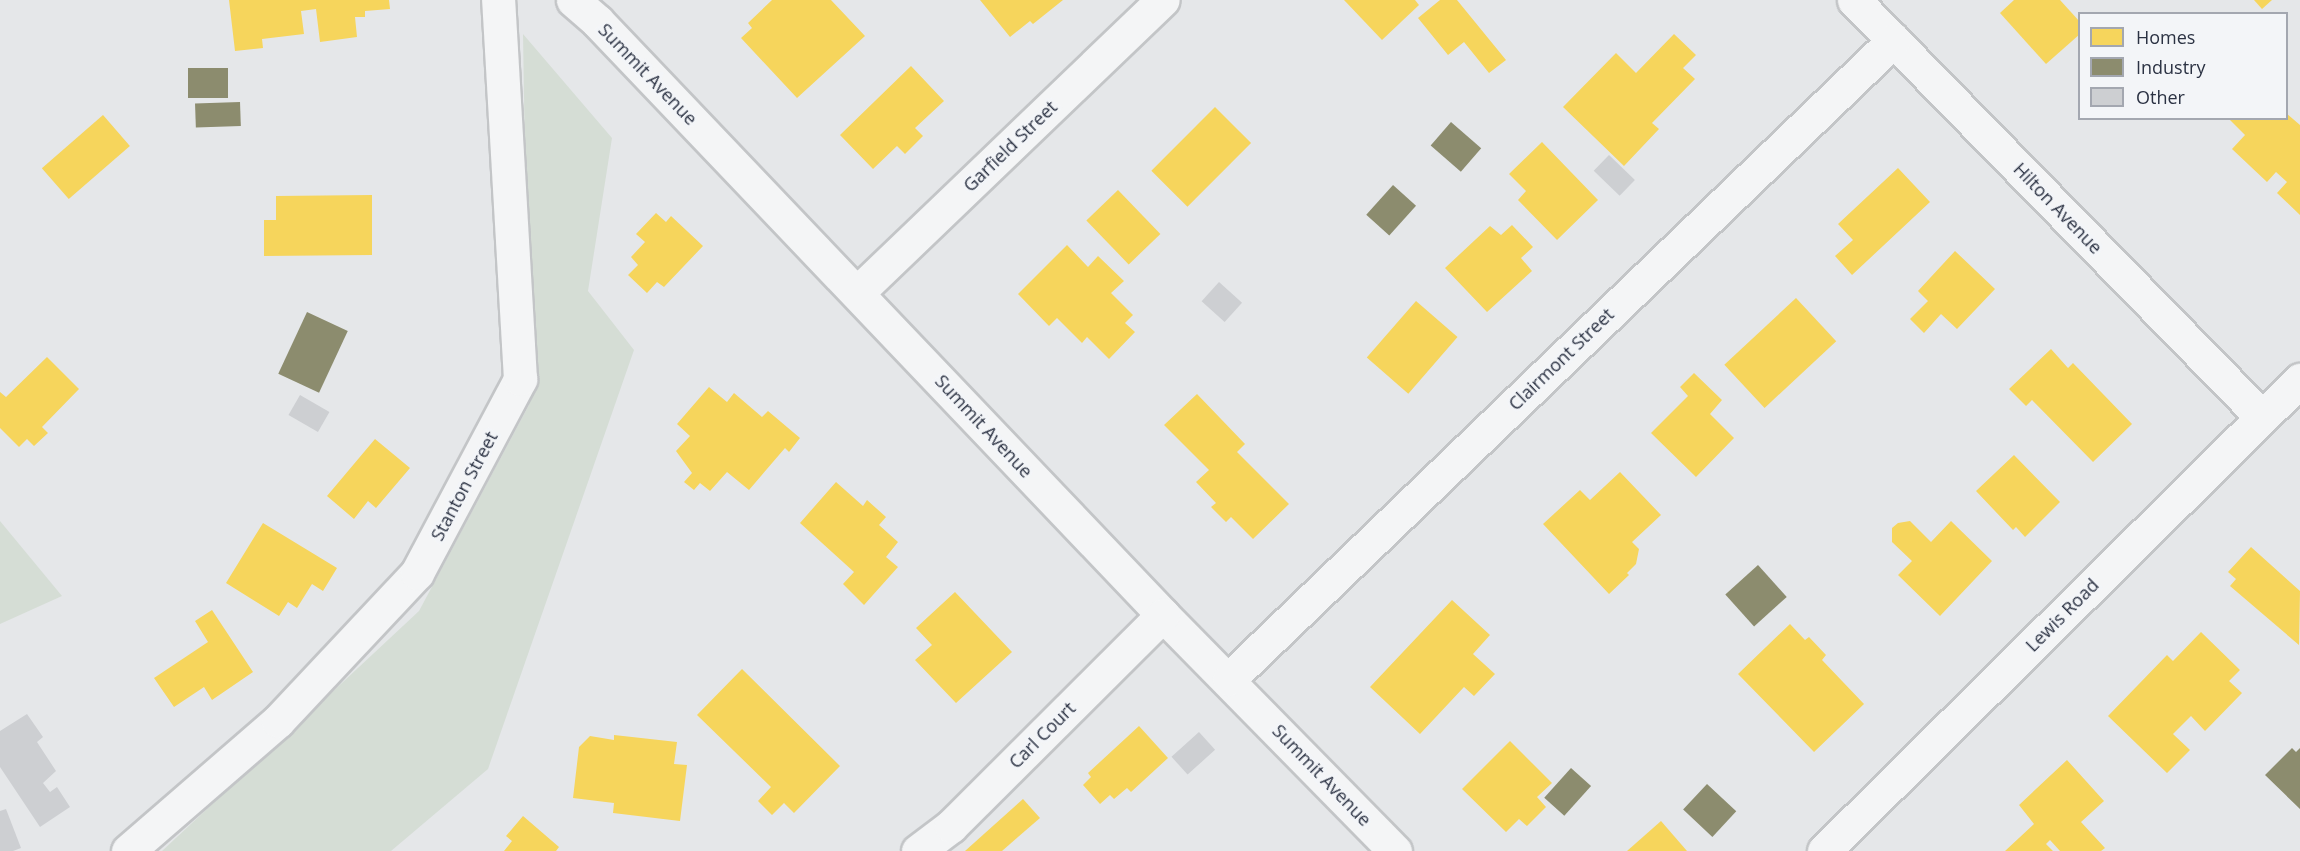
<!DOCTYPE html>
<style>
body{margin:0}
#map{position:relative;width:2300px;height:851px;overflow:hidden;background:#e5e7e9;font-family:"Open Sans",sans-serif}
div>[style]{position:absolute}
.green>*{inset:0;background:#d5ddd5}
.homes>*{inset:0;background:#f6d55c;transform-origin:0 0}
.industry>*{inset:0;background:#8c8c6e;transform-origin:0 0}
.building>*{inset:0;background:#cdcfd2;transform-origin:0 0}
.roads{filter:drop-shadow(2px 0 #c3c5c7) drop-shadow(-2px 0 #c3c5c7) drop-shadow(0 2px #c3c5c7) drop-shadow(0 -2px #c3c5c7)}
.street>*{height:33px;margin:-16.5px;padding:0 16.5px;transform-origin:16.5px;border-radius:16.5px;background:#f4f5f6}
span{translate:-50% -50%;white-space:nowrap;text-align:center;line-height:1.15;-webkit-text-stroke:6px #f3f5f8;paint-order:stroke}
.street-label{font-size:18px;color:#2b3243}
.legend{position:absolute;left:2078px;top:12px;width:210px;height:108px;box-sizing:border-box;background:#f3f5f8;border:2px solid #a3a7b0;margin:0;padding:8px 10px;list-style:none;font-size:18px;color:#2b3243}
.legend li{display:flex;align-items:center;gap:12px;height:30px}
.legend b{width:30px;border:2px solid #a3a7b0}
</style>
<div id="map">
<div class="green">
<i style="clip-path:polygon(523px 34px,612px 138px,588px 291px,634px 350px,488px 769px,391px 851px,162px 851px,419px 611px,529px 405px)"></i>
<i style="clip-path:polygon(0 521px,62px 596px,0 624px)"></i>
</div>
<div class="homes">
<i style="clip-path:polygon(229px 0,389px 0,390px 9px,365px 11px,365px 17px,355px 17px,357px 37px,320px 42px,316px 9px,301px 11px,304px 34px,262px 39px,263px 48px,235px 51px)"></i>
<i style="clip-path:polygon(772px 0,831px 0,865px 36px,797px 98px,741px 38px,752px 28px,748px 23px)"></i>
<i style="clip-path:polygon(980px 0,1063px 0,1033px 24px,1030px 21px,1010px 37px)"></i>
<i style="clip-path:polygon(1344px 0,1415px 0,1419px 5px,1382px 40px)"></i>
<i style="clip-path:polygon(1440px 0,1457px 0,1506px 60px,1489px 73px,1464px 42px,1448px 55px,1418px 18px)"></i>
<i style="clip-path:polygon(2014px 0,2060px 0,2080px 22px,2080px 34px,2046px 64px,2000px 13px)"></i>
<i style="clip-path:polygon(2254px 0,2272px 0,2262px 9px)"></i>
<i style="clip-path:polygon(1674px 34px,1696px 55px,1683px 68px,1695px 79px,1652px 123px,1659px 129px,1624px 166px,1563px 107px,1616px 53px,1636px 73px)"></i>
<i style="clip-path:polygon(911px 66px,944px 101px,915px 128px,923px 136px,905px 154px,897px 146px,873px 169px,840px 135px)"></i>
<i style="left:1215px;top:107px;width:51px;height:90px;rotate:45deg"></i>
<i style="clip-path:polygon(2286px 113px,2300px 125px,2300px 215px,2277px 193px,2287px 182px,2276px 172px,2267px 182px,2232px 149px,2245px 135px,2228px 118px,2286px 118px)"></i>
<i style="left:103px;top:115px;width:41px;height:81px;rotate:49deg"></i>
<i style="clip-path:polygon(1542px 142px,1598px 200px,1557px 240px,1518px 200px,1526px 191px,1509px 174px)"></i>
<i style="clip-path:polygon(1898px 168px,1930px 202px,1852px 275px,1835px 256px,1853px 240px,1838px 224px)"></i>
<i style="left:1118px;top:190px;width:61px;height:44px;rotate:46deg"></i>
<i style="clip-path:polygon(372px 195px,372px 255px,264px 256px,264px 220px,276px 220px,276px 196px)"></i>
<i style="clip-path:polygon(656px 213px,666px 222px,671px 216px,703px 246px,664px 287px,657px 282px,647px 293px,628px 275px,638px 265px,631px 257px,645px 242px,636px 234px)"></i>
<i style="clip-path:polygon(1512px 225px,1533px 247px,1521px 258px,1532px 271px,1487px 312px,1445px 268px,1490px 226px,1501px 235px)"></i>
<i style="clip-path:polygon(1067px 245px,1088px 267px,1098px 256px,1124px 281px,1111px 293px,1133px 315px,1125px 323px,1135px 332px,1109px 359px,1087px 337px,1082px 343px,1057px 318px,1049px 326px,1018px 294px)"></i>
<i style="clip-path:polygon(1955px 251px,1995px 289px,1957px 329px,1941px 314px,1924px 333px,1910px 319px,1928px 301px,1918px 291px)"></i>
<i style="left:1796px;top:298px;width:59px;height:98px;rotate:47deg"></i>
<i style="left:1416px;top:301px;width:55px;height:75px;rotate:41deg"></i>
<i style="clip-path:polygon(2051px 349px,2068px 368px,2073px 363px,2132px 424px,2093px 462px,2032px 400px,2026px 406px,2009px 389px)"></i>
<i style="clip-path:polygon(47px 357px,79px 389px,42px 427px,48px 433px,34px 446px,27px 439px,19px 447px,0 428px,0 392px,6px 397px)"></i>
<i style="clip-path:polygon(1694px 373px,1722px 400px,1710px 414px,1734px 438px,1696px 477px,1651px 433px,1688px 396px,1680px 387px)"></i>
<i style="clip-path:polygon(709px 387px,727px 402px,734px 393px,762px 417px,768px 411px,800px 438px,789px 452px,785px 448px,749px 490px,727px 472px,710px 491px,700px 483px,694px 490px,684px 482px,692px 473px,676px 451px,690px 436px,677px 424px)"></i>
<i style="clip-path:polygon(1197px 394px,1245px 444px,1237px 452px,1289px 504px,1253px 539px,1231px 517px,1226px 522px,1211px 507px,1216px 503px,1196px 482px,1209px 470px,1164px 425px)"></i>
<i style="clip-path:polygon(375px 439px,410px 468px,376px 508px,368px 501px,354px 519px,327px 496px)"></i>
<i style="clip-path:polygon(2014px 455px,2060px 502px,2025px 537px,2016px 527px,2013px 530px,1976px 491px)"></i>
<i style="clip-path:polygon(1620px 472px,1661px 515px,1632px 542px,1639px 549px,1636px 564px,1627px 573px,1629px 575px,1609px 594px,1543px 524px,1580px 490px,1590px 500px)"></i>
<i style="clip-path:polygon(836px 482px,863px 506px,867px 500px,886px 517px,879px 525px,898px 542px,886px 557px,898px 567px,864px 605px,843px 584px,854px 572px,800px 523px)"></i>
<i style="clip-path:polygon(1910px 521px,1931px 542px,1951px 521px,1992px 561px,1940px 616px,1898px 575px,1912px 561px,1892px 542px,1892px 528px,1898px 523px)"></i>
<i style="clip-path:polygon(263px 523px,337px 568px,323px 591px,312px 584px,297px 608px,288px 602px,279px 616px,226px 583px)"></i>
<i style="clip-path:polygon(2251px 547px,2300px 591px,2299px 645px,2230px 586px,2236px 579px,2228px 572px)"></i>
<i style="clip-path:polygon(955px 592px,1012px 652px,956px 703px,915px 660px,932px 645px,916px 628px)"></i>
<i style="clip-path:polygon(1452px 600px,1490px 635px,1473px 654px,1495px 674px,1474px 696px,1464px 687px,1420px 734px,1370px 687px)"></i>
<i style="clip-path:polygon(212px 610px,253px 672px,212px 700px,204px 687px,174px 707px,154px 678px,208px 642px,195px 621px)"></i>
<i style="clip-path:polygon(1790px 624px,1805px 640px,1809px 637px,1826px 655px,1822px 660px,1864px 704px,1814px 752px,1738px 674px)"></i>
<i style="clip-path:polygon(2201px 632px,2240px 670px,2229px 681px,2242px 693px,2205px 731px,2191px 716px,2173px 734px,2190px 750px,2167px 773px,2108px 716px,2167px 655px,2173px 661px)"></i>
<i style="clip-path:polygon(742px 669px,840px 766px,794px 813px,784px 803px,772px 815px,758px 801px,771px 787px,697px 715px)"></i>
<i style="clip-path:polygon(1139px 726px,1168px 758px,1131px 792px,1127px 788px,1114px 799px,1110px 795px,1100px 804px,1083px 785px,1091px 777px,1088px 773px)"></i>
<i style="clip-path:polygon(614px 735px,677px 742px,674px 764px,687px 765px,680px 821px,613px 813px,614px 803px,573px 798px,579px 747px,590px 736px,614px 740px)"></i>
<i style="clip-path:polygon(1510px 741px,1552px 783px,1537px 797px,1546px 807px,1527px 826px,1519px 819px,1506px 832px,1462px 789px)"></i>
<i style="clip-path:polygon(2067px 760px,2104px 801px,2081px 822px,2105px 848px,2101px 851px,2060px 851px,2050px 840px,2046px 844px,2053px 851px,2005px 851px,2034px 824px,2019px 805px)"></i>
<i style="clip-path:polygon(1023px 799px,1040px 818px,1002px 851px,965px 851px)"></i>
<i style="clip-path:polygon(523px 816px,559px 847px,556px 851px,504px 851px,512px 841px,506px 836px)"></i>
<i style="clip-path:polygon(1661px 821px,1687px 851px,1627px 851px)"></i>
</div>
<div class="industry">
<i style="left:188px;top:68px;width:40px;height:30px"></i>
<i style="left:240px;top:102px;width:24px;height:45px;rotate:88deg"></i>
<i style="left:1451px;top:122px;width:40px;height:31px;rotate:41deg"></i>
<i style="left:1393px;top:185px;width:31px;height:40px;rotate:42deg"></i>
<i style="left:307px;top:312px;width:45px;height:68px;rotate:25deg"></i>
<i style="left:1758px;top:565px;width:43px;height:44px;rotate:48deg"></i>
<i style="clip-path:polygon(2292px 748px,2296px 752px,2300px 748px,2300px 809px,2265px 775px)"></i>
<i style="left:1571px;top:768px;width:27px;height:40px;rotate:42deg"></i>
<i style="left:1707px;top:784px;width:40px;height:35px;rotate:43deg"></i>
</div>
<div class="building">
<i style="left:1609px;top:155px;width:36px;height:22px;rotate:44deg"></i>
<i style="left:1219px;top:282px;width:31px;height:26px;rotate:42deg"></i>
<i style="left:300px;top:395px;width:34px;height:23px;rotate:30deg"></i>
<i style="clip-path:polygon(27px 714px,43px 737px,37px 742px,56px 771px,43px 783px,50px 792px,57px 787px,70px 807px,40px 827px,0 767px,0 731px)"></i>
<i style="left:1199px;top:732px;width:24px;height:37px;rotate:48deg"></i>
<i style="clip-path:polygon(6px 809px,21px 848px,13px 851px,0 851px,0 811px)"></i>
</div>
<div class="roads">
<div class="street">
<i style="left:573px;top:0;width:32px;rotate:41deg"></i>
<i style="left:597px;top:21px;width:820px;rotate:46.38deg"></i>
<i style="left:1163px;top:615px;width:331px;rotate:45.5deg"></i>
<i style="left:1854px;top:0;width:583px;rotate:45.63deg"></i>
<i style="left:858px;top:292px;width:422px;rotate:-43.8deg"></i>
<i style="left:1229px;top:679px;width:922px;rotate:-43.86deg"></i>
<i style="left:128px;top:851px;width:198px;rotate:-40.9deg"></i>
<i style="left:278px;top:721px;width:203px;rotate:-46.8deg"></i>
<i style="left:417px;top:573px;width:220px;rotate:-62deg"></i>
<i style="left:520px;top:379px;width:380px;rotate:-93.3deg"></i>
<i style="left:918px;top:851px;width:41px;rotate:-37.1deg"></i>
<i style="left:951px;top:826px;width:299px;rotate:-44.9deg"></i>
<i style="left:1824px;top:851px;width:670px;rotate:-44.7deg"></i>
</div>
</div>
<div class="street-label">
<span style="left:648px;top:74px;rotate:46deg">Summit Avenue</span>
<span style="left:1010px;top:146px;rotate:-44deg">Garfield Street</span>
<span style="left:2058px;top:208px;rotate:46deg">Hilton Avenue</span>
<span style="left:1561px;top:359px;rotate:-44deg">Clairmont Street</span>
<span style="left:984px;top:426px;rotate:47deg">Summit Avenue</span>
<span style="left:464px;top:486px;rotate:-62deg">Stanton Street</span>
<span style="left:2062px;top:615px;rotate:-45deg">Lewis Road</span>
<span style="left:1042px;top:735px;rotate:-45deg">Carl Court</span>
<span style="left:1322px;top:775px;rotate:46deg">Summit Avenue</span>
</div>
<ul class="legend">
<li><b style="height:16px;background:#f6d55c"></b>Homes</li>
<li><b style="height:16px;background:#8c8c6e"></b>Industry</li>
<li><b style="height:16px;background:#cdcfd2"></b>Other</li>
</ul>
</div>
